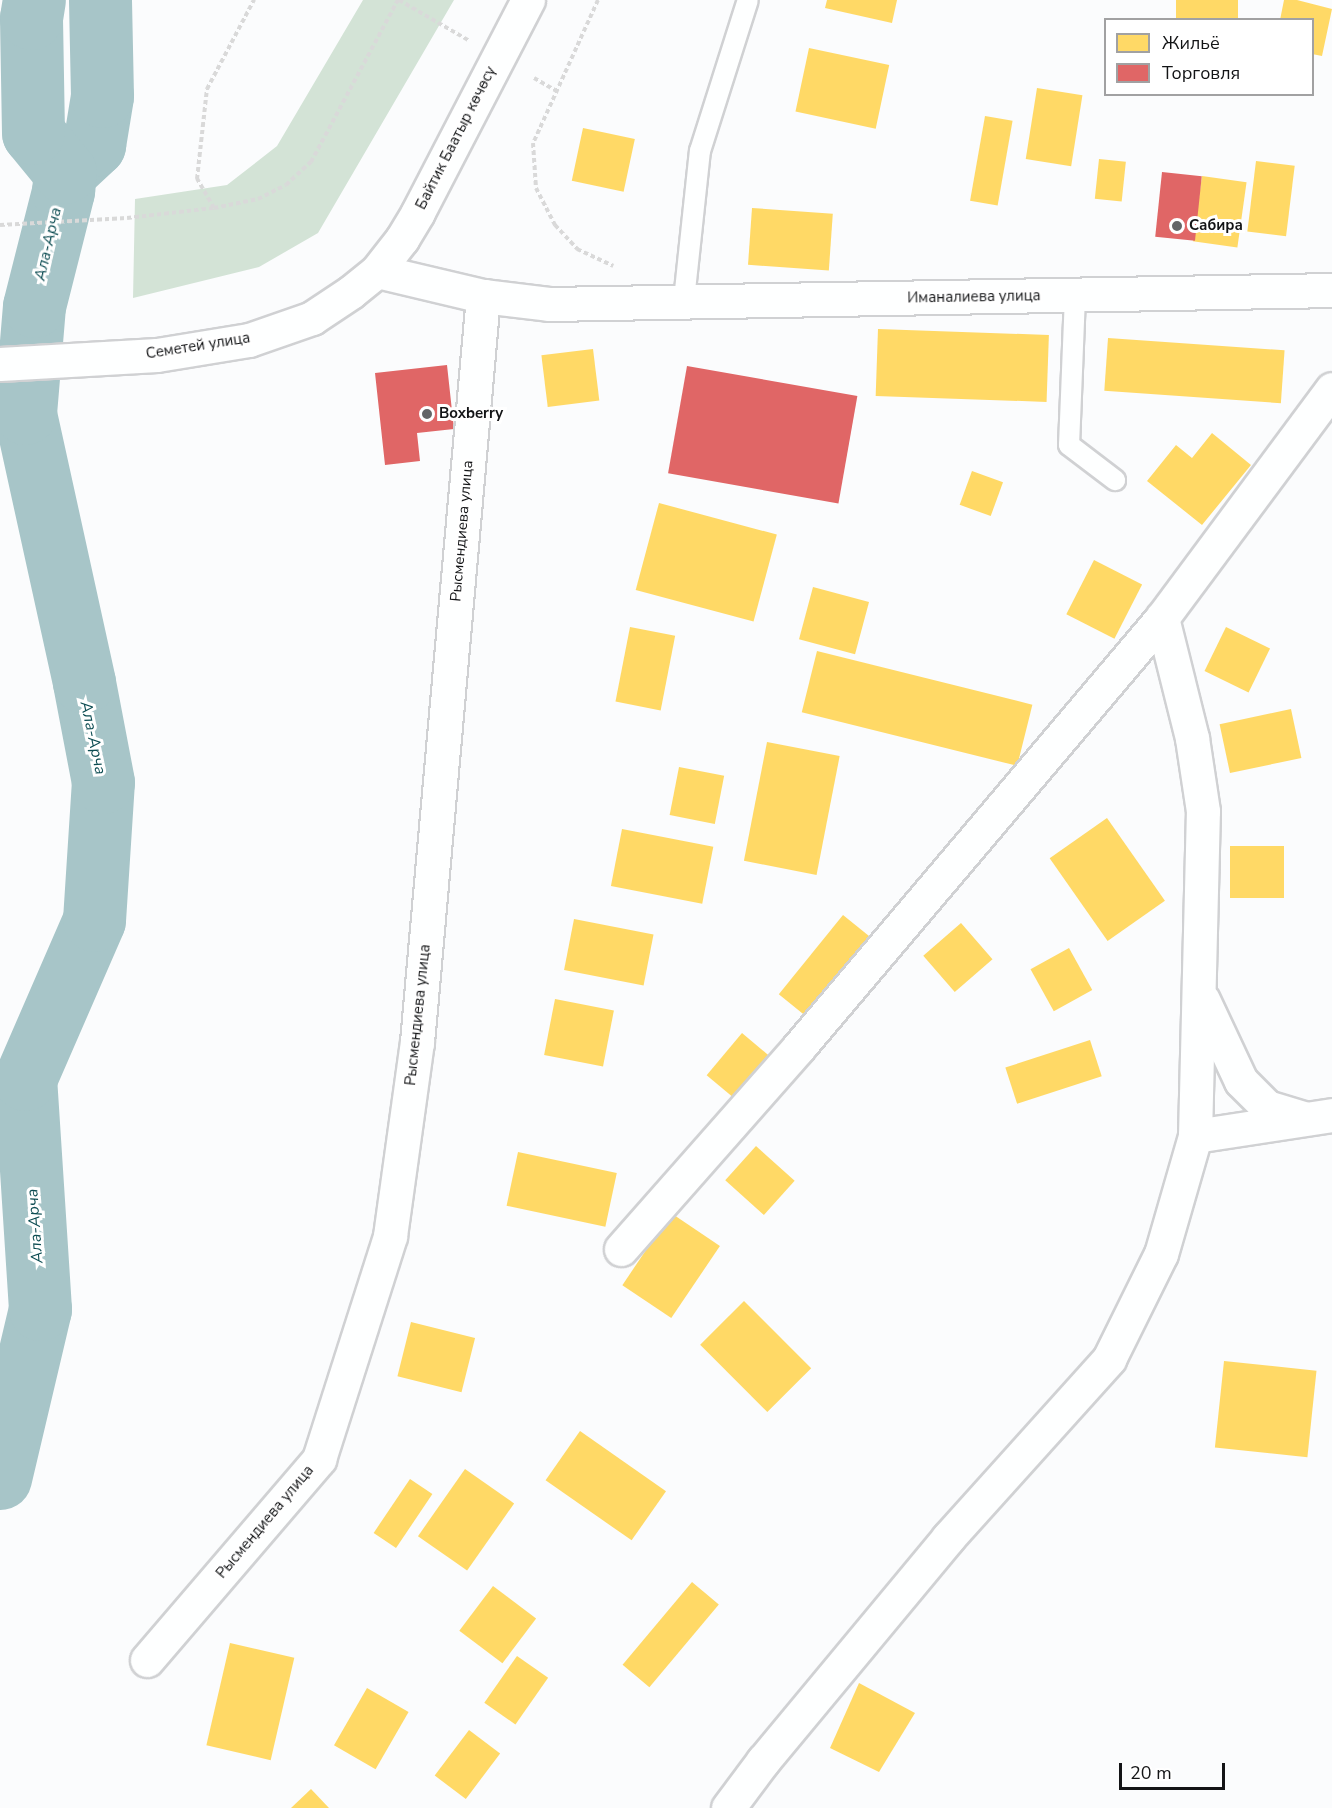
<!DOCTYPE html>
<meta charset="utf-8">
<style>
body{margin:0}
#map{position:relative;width:1332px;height:1808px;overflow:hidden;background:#fbfcfd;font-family:"Nunito Sans",sans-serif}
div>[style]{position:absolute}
.forest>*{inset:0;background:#d3e3d6}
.homes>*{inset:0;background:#ffd966;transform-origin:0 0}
.shops>*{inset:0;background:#e06666;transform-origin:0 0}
.river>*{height:63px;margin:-31.5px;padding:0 31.5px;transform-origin:31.5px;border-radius:31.5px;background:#a7c5c8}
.path>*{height:4px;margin-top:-2px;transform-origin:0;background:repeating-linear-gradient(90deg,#d9d9d9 0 4.5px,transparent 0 7.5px)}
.roads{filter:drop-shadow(2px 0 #d0d1d3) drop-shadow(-2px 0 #d0d1d3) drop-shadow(0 2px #d0d1d3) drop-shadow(0 -2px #d0d1d3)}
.service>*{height:20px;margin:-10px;padding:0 10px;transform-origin:10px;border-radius:10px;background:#feffff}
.minor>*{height:33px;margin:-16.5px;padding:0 16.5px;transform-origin:16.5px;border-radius:16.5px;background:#feffff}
.tertiary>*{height:33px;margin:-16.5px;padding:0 16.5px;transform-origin:16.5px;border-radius:16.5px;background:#feffff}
.secondary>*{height:33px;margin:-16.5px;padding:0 16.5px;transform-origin:16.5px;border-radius:16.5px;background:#feffff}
.dots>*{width:16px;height:16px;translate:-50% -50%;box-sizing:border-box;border:3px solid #fff;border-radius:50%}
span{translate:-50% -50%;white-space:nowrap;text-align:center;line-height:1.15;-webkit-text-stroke:6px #fff;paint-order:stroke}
.street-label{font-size:15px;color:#131416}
.poi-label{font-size:15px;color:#131416;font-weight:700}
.left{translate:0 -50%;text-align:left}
.water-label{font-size:16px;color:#0c4c52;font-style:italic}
.legend{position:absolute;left:1104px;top:18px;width:210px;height:78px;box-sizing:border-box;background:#fff;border:2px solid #a1a1a2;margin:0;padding:8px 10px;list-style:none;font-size:18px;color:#131416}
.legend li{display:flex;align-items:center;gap:12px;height:30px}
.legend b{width:30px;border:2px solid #a1a1a2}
.scale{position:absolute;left:1119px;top:1763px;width:106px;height:27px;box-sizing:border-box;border:3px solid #131416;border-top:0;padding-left:8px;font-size:18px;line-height:21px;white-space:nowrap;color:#131416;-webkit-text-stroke:4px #fff;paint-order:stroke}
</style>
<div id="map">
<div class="forest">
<i style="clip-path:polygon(363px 0,454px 0,318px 233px,259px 267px,133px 298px,135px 199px,227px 185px,277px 146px)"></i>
</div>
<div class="homes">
<i style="clip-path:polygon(827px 0,897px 0,892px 23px,825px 8px)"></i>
<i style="left:1176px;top:0;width:62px;height:21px"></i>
<i style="clip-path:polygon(1284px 0,1297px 0,1332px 9px,1322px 56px,1312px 54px,1312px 20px,1280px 20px)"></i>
<i style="left:809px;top:48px;width:82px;height:65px;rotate:12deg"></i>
<i style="left:1037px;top:88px;width:46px;height:72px;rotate:9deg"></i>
<i style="left:985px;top:116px;width:28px;height:86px;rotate:10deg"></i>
<i style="left:583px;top:128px;width:53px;height:54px;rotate:12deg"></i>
<i style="left:1099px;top:159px;width:27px;height:40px;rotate:6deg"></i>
<i style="left:1256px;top:161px;width:39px;height:71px;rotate:7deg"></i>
<i style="left:1202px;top:176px;width:45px;height:66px;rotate:8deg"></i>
<i style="left:752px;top:208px;width:81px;height:57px;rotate:4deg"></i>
<i style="left:878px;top:329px;width:171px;height:67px;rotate:2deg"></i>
<i style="left:1108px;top:338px;width:177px;height:53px;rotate:4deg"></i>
<i style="left:593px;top:349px;width:52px;height:52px;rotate:83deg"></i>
<i style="clip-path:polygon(1212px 433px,1251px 465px,1202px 525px,1147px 481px,1176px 445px,1192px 458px)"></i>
<i style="left:972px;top:471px;width:33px;height:36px;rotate:20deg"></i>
<i style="left:659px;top:503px;width:122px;height:90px;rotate:15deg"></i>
<i style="left:1094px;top:560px;width:54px;height:61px;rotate:27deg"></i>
<i style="left:813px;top:587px;width:58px;height:54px;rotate:15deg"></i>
<i style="left:630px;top:627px;width:46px;height:76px;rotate:11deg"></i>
<i style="left:1226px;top:627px;width:49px;height:49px;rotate:26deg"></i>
<i style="left:817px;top:651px;width:222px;height:63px;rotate:14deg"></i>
<i style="left:1291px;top:709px;width:50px;height:73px;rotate:78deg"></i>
<i style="left:767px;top:742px;width:74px;height:121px;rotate:11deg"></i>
<i style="left:679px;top:767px;width:46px;height:49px;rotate:11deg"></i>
<i style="left:1107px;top:818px;width:101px;height:70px;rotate:55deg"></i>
<i style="left:622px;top:829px;width:93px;height:58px;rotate:11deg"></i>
<i style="left:1230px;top:846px;width:54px;height:52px"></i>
<i style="left:843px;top:915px;width:43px;height:102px;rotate:39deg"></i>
<i style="left:574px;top:919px;width:81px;height:52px;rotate:11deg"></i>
<i style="left:961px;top:923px;width:48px;height:50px;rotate:49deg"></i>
<i style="left:1069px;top:948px;width:48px;height:44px;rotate:61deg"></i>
<i style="left:555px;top:999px;width:60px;height:57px;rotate:11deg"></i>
<i style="left:742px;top:1033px;width:45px;height:55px;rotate:40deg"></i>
<i style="left:1090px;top:1040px;width:38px;height:89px;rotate:72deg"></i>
<i style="left:756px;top:1146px;width:52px;height:46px;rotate:42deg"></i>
<i style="left:518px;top:1152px;width:101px;height:55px;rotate:12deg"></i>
<i style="left:671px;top:1213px;width:59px;height:87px;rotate:34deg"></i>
<i style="left:744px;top:1301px;width:95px;height:62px;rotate:45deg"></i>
<i style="left:411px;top:1322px;width:66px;height:56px;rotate:14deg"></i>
<i style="left:1224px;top:1361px;width:93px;height:87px;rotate:6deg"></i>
<i style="left:580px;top:1431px;width:105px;height:60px;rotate:35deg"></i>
<i style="left:465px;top:1469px;width:60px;height:82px;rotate:35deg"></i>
<i style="left:410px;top:1479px;width:27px;height:65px;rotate:34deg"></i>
<i style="left:692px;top:1582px;width:35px;height:108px;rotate:40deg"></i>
<i style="left:493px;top:1586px;width:54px;height:56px;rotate:37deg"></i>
<i style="left:230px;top:1643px;width:66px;height:105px;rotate:13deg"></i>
<i style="left:517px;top:1656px;width:38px;height:57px;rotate:35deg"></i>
<i style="clip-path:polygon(859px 1683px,915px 1713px,879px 1772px,830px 1748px)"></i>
<i style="left:367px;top:1688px;width:48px;height:66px;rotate:30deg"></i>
<i style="left:469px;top:1730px;width:39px;height:57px;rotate:37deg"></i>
<i style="clip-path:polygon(311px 1789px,329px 1808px,291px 1808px)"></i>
</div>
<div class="shops">
<i style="left:1162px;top:172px;width:40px;height:65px;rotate:6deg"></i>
<i style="clip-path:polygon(447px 365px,454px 429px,417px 433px,420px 461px,385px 465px,375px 373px)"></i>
<i style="left:687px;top:366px;width:173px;height:109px;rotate:10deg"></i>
</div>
<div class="river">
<i style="left:65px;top:172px;width:40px;rotate:-43deg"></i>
<i style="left:94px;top:145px;width:50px;rotate:-80.7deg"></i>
<i style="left:102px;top:96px;width:96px;rotate:-91.2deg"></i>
<i style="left:0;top:1478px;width:174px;rotate:-76.7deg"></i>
<i style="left:40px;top:1309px;width:230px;rotate:-93.7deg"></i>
<i style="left:25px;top:1079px;width:173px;rotate:-66.5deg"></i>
<i style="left:94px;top:920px;width:138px;rotate:-86.3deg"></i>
<i style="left:103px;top:782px;width:102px;rotate:-100.8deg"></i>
<i style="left:84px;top:682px;width:275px;rotate:-102.4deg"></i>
<i style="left:25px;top:413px;width:107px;rotate:-85.2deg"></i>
<i style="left:34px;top:306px;width:119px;rotate:-75.8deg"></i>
<i style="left:63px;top:191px;width:19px;rotate:-84deg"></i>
<i style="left:65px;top:172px;width:50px;rotate:-129.4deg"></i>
<i style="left:33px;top:133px;width:115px;rotate:-91deg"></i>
<i style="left:31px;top:18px;width:18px;rotate:-81deg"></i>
</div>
<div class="path">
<i style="left:399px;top:0;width:80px;rotate:30.1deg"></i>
<i style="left:598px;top:0;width:157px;rotate:114.4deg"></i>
<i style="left:533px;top:143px;width:45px;rotate:86.2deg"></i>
<i style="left:536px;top:188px;width:42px;rotate:62.8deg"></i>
<i style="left:555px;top:225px;width:33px;rotate:47deg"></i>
<i style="left:577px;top:249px;width:40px;rotate:25deg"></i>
<i style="left:534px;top:78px;width:28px;rotate:30deg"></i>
<i style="left:214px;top:208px;width:34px;rotate:-120deg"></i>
<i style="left:197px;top:179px;width:91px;rotate:-83.7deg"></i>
<i style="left:207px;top:89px;width:101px;rotate:-62.2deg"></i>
<i style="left:0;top:225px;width:127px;rotate:-3.2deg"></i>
<i style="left:127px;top:218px;width:88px;rotate:-6.6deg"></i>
<i style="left:214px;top:208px;width:45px;rotate:-11.6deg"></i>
<i style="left:258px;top:199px;width:31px;rotate:-27deg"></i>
<i style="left:286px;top:185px;width:34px;rotate:-43deg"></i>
<i style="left:311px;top:162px;width:184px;rotate:-61.8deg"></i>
</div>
<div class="roads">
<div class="service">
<i style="left:1075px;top:296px;width:149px;rotate:92.3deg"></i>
<i style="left:1069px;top:445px;width:58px;rotate:37.3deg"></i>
<i style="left:684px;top:300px;width:150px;rotate:-83.9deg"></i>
<i style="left:700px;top:151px;width:158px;rotate:-72.4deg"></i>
</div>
<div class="minor">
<i style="left:1203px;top:1000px;width:89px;rotate:64.9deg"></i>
<i style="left:1241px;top:1081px;width:37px;rotate:45deg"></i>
<i style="left:1267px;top:1107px;width:38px;rotate:17deg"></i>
<i style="left:1195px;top:1136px;width:139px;rotate:-8.7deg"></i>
<i style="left:621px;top:1249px;width:269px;rotate:-48.6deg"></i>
<i style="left:799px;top:1047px;width:562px;rotate:-49.76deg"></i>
<i style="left:147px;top:1660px;width:265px;rotate:-49.4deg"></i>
<i style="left:319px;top:1459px;width:234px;rotate:-72.3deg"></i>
<i style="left:390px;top:1236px;width:196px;rotate:-82.1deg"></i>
<i style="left:417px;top:1042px;width:749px;rotate:-84.94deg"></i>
<i style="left:728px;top:1808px;width:59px;rotate:-53.3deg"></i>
<i style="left:763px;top:1761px;width:290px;rotate:-50.3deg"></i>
<i style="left:948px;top:1538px;width:241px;rotate:-48deg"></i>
<i style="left:1109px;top:1359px;width:117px;rotate:-63.7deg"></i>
<i style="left:1161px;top:1254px;width:123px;rotate:-73.9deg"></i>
<i style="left:1195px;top:1136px;width:325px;rotate:-88.6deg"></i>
<i style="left:1203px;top:811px;width:74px;rotate:-98.6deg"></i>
<i style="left:1192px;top:738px;width:124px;rotate:-104deg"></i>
<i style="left:1162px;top:618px;width:285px;rotate:-53.4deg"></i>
</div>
<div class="tertiary">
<i style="left:377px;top:271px;width:109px;rotate:13.3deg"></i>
<i style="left:483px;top:296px;width:66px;rotate:6.9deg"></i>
<i style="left:549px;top:304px;width:783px;rotate:-1.02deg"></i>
</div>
<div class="secondary">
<i style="left:0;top:364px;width:157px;rotate:-3.3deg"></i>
<i style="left:157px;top:355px;width:93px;rotate:-9.3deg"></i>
<i style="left:249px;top:340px;width:67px;rotate:-19.2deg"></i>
<i style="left:312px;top:318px;width:47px;rotate:-33.7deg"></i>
<i style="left:351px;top:292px;width:33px;rotate:-39deg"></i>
<i style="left:377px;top:271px;width:41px;rotate:-52deg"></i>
<i style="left:402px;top:239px;width:31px;rotate:-59deg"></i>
<i style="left:418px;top:212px;width:239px;rotate:-62.6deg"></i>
</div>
</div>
<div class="dots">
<i style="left:1177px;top:226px;background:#646567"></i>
<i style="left:427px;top:414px;background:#646567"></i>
</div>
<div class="street-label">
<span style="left:456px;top:138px;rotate:-63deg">Байтик Баатыр көчөсү</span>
<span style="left:974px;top:297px;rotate:-1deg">Иманалиева улица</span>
<span style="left:198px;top:346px;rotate:-9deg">Семетей улица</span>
<span style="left:462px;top:531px;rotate:-85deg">Рысмендиева улица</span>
<span style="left:418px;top:1015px;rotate:-84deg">Рысмендиева улица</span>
<span style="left:265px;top:1522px;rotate:-50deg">Рысмендиева улица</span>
</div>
<div class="poi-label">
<span class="left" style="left:1189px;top:226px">Сабира</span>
<span class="left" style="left:439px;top:414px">Boxberry</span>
</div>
<div class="water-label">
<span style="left:48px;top:244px;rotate:-77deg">Ала-Арча</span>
<span style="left:93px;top:738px;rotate:78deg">Ала-Арча</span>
<span style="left:35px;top:1226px;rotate:-94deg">Ала-Арча</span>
</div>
<ul class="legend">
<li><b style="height:16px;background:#ffd966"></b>Жильё</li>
<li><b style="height:16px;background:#e06666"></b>Торговля</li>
</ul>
<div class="scale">20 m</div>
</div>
